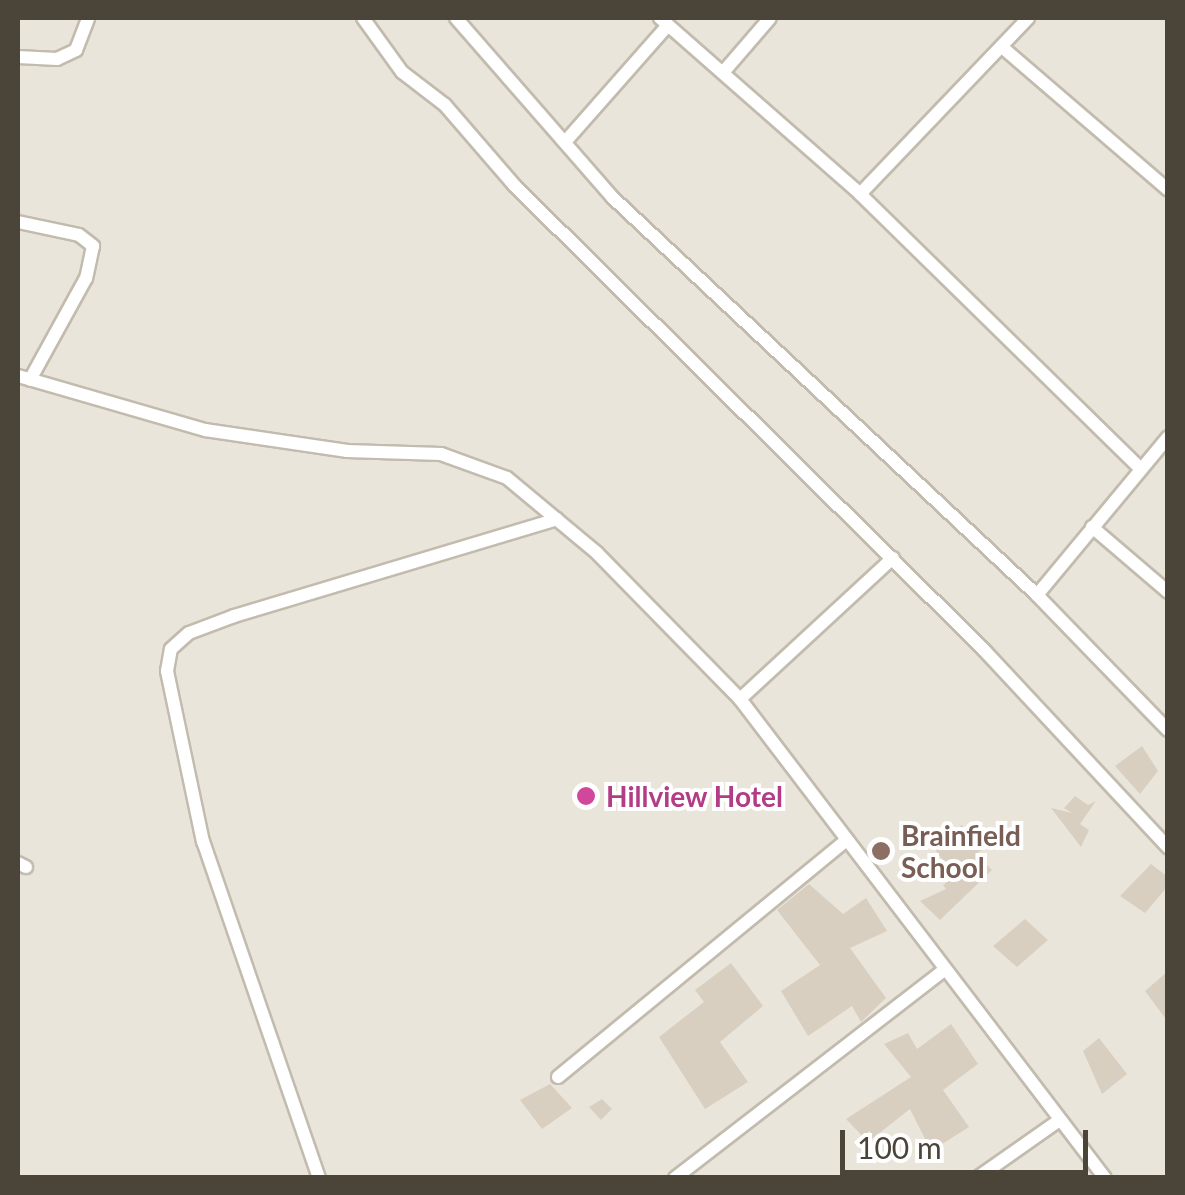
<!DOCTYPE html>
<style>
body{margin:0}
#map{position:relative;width:1185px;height:1195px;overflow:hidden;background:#f6f3ec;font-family:Lato,sans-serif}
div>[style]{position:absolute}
.residential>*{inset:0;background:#eae5da;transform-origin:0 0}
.building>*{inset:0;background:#d8cfc1}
.roads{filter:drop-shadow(2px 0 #c2bbae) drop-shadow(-2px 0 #c2bbae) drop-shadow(0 2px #c2bbae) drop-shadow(0 -2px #c2bbae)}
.street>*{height:12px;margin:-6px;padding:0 6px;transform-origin:6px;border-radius:6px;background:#fff}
.dots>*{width:28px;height:28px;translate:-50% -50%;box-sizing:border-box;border:5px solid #fff;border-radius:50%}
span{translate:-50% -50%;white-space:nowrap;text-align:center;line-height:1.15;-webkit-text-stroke:8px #fff;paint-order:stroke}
.hotel-label{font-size:28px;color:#b23c85;font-weight:700}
.left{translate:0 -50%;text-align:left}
.education-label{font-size:28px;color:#785e54;font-weight:700}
.frame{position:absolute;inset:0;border:20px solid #4b4439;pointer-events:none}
.scale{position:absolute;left:840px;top:1130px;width:248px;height:45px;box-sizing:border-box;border:5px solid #4b4439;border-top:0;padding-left:12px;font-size:30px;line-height:35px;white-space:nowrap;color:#4b4439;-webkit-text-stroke:8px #fff;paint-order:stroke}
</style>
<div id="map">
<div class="residential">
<i style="left:18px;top:18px;width:1149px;height:1159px"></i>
</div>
<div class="building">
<i style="clip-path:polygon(1142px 746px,1158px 771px,1140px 794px,1115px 766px)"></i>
<i style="clip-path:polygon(1075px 796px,1088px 805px,1096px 801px,1080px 824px,1089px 830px,1081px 847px,1051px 808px,1072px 813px,1064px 808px)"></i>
<i style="clip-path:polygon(962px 825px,967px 836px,978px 825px,986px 847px,976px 854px,992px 870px,940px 920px,920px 901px,946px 889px,943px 885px,954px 876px,934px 848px)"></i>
<i style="clip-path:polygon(1151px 864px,1168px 877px,1168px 886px,1145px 913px,1120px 896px)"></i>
<i style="clip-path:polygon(809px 884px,843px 914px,866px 898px,887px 931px,850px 948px,886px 998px,861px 1022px,852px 1006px,808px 1036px,781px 991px,820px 965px,777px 910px)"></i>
<i style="clip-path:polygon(1025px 919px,1048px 940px,1017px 967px,993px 946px)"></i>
<i style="clip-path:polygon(731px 963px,763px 1006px,720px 1042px,748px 1082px,705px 1109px,659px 1037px,704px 1002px,695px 990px)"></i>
<i style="clip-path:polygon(1168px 971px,1168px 1022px,1145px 991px)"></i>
<i style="clip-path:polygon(951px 1024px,978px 1064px,943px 1090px,969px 1127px,931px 1151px,910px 1109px,868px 1142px,846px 1119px,911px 1077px,884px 1044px,908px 1033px,917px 1049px)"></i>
<i style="clip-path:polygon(1099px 1038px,1127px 1074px,1102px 1094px,1083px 1051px)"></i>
<i style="clip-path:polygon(550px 1084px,572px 1108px,542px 1129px,520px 1100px)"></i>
<i style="clip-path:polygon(602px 1099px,612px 1109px,601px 1120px,589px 1107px)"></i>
</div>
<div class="roads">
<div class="street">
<i style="left:363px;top:18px;width:67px;rotate:54.2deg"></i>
<i style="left:402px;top:72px;width:54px;rotate:37.5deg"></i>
<i style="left:445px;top:105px;width:106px;rotate:49.2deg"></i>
<i style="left:514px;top:185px;width:661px;rotate:44.69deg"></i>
<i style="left:984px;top:650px;width:270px;rotate:47deg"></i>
<i style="left:456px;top:18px;width:237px;rotate:48.9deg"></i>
<i style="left:612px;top:197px;width:582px;rotate:43.12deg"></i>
<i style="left:1037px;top:595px;width:188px;rotate:45.9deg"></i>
<i style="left:660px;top:18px;width:266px;rotate:41.3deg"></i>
<i style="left:860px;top:194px;width:389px;rotate:44.4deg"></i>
<i style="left:1002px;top:47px;width:219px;rotate:40.7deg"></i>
<i style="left:18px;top:57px;width:39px;rotate:3deg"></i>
<i style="left:57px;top:59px;width:21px;rotate:-25deg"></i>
<i style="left:76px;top:50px;width:34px;rotate:-69deg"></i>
<i style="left:726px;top:69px;width:67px;rotate:-49.2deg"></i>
<i style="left:565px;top:142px;width:156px;rotate:-48.6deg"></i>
<i style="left:860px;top:194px;width:243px;rotate:-46.3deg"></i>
<i style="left:18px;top:222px;width:62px;rotate:12deg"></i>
<i style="left:79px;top:235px;width:18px;rotate:38deg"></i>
<i style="left:93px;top:246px;width:33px;rotate:102deg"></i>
<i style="left:86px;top:278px;width:116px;rotate:118.8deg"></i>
<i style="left:18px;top:376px;width:195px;rotate:16.1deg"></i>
<i style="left:205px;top:430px;width:144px;rotate:8.4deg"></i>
<i style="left:347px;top:451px;width:94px;rotate:1.8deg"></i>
<i style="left:441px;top:454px;width:70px;rotate:20deg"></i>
<i style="left:507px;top:478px;width:117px;rotate:39.8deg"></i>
<i style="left:597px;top:553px;width:204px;rotate:45.6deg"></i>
<i style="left:740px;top:699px;width:602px;rotate:52.69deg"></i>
<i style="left:1092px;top:527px;width:100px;rotate:40.5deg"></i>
<i style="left:1037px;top:595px;width:205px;rotate:-50.3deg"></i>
<i style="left:740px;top:699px;width:208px;rotate:-42.7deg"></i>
<i style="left:18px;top:863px;width:9px;rotate:27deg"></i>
<i style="left:558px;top:1077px;width:374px;rotate:-39.4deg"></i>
<i style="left:319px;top:1178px;width:355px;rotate:-109deg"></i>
<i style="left:203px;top:842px;width:175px;rotate:-101.9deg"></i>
<i style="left:167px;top:671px;width:22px;rotate:-80deg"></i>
<i style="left:171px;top:649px;width:24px;rotate:-42deg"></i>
<i style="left:189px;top:633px;width:48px;rotate:-20.7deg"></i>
<i style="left:234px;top:616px;width:337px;rotate:-16.7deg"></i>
<i style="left:675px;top:1178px;width:341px;rotate:-37.7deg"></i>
<i style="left:977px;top:1178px;width:99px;rotate:-35.1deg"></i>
</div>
</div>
<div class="dots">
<i style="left:586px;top:796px;background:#d1479c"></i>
<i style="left:881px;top:851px;background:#8d6e63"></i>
</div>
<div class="hotel-label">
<span class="left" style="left:606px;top:796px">Hillview Hotel</span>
</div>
<div class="education-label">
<span class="left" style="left:901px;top:851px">Brainfield<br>School</span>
</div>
<div class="frame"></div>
<div class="scale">100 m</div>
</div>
